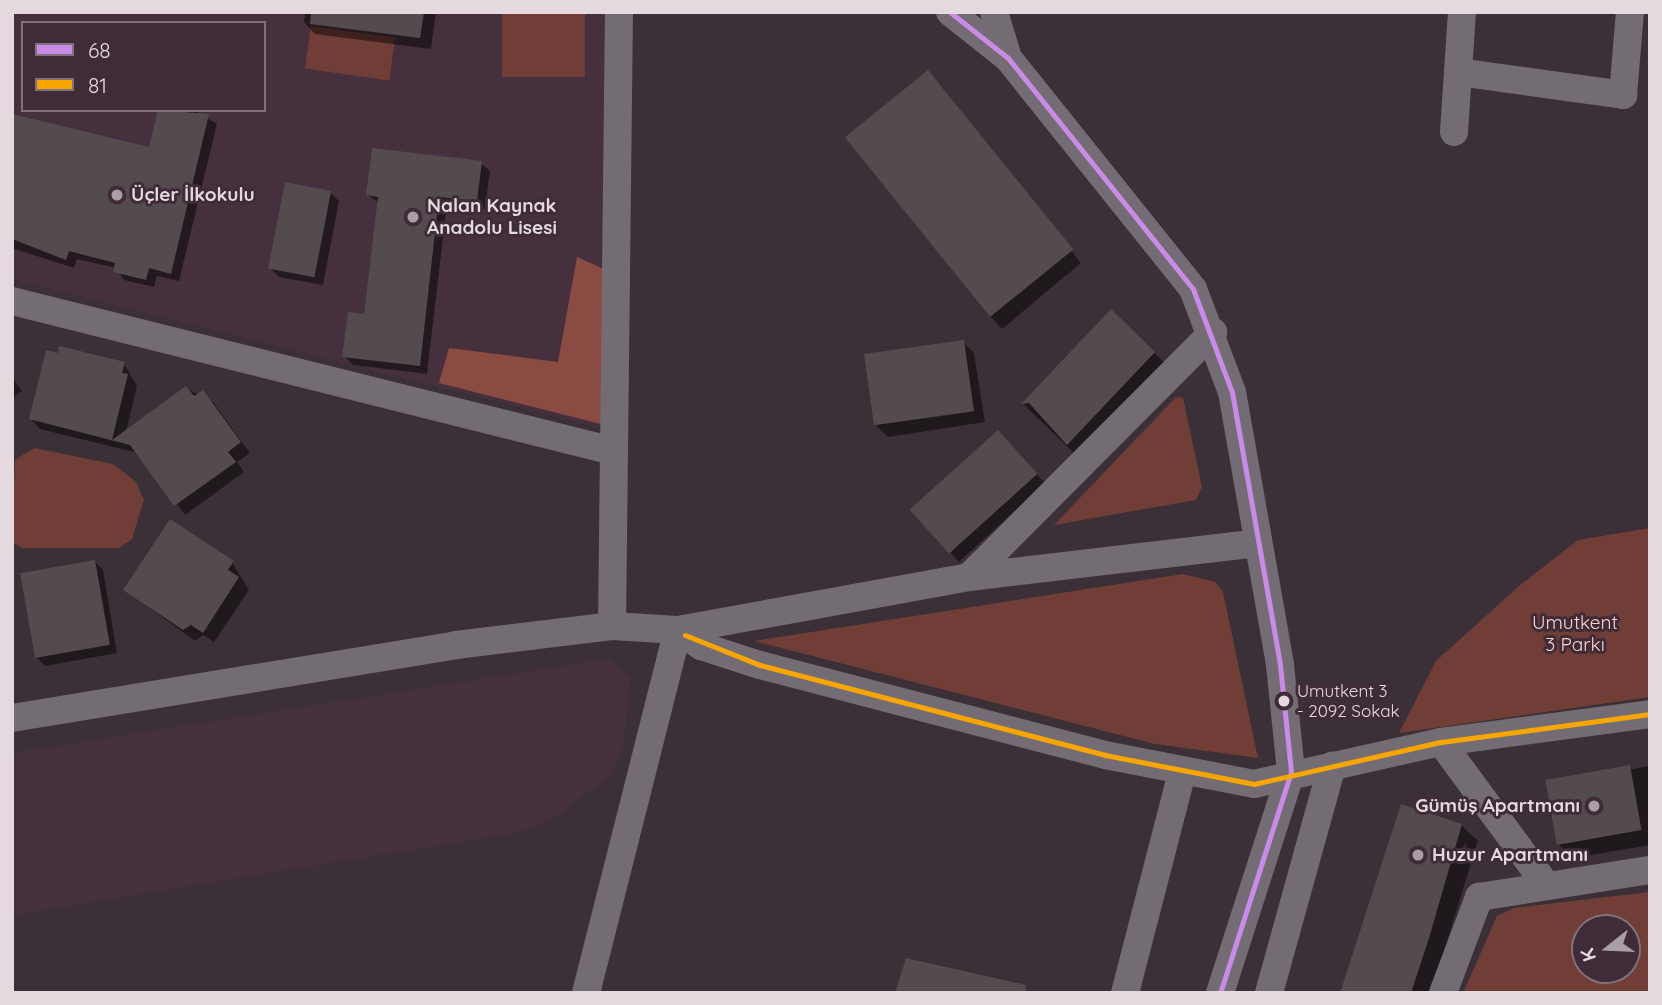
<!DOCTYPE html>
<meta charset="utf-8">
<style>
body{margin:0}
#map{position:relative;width:1662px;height:1005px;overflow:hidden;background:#3b3037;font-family:Quicksand,sans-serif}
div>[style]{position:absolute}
.built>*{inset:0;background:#47303e}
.green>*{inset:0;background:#713e37;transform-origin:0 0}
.forest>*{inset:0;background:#8a4c42}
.shadow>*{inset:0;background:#0007;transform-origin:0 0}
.building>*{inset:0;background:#544b4f;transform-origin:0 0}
.street>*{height:28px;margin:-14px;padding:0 14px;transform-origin:14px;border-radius:14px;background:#746c75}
.bus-1>*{height:5px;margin:-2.5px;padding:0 2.5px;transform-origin:2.5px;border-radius:2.5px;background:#ca8be6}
.bus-2>*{height:5px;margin:-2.5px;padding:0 2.5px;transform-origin:2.5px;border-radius:2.5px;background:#f7a600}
.dots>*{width:19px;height:19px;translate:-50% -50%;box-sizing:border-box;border:4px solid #3f2c38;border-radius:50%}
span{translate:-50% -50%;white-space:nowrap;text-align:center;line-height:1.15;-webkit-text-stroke:6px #3f2c38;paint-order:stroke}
.bus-label{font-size:17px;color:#e5d9e0}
.left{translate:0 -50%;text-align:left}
.poi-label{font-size:19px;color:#e5d9e0;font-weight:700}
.right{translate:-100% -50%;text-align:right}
.park-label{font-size:19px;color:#fdd1c9}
.frame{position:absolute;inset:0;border:14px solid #e5d9e0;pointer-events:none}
.legend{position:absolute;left:21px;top:21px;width:245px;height:91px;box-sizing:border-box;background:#3f2c38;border:2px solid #81717b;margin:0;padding:9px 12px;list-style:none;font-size:21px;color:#e5d9e0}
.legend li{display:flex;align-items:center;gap:14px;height:35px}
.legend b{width:35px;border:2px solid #81717b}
.north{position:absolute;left:1571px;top:914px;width:70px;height:70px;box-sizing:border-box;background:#3f2c38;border:2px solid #81717b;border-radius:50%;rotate:252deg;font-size:19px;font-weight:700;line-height:28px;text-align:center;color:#e5d9e0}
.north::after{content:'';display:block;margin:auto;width:24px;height:32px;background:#aa9ea5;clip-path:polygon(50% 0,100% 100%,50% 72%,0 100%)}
</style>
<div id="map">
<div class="built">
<i style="clip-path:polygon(evenodd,12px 12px,609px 12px,606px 429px,12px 279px,12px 12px,23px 23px,264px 23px,264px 110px,23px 110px,23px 23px)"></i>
<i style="clip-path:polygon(608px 659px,630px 677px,624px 743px,612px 775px,549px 821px,515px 833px,12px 915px,12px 753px)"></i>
</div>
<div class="green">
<i style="left:502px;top:12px;width:83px;height:65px"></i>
<i style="left:311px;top:26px;width:85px;height:43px;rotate:8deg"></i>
<i style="clip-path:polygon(1176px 397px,1183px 398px,1202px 487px,1196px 500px,1054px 525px)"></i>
<i style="clip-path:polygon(34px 448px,113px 464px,136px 482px,144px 500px,132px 539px,119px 548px,22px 548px,12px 542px,15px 460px)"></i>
<i style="clip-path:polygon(1650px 528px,1650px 697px,1399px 733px,1436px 661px,1519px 586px,1578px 540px)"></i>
<i style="clip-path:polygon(1183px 574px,1215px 582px,1223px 592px,1258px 758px,1155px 744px,754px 641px)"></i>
<i style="clip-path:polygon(evenodd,1650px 892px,1650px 993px,1463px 993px,1497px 916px,1514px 908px,1650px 892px,1627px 928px,1627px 970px,1585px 970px,1585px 928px,1627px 928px)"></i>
</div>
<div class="forest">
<i style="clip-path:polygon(577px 257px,604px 269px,601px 424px,439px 383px,449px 348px,558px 362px)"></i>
</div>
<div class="shadow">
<i style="clip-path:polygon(305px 12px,436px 12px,431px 49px,315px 34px,304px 22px)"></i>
<i style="clip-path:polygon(939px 84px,1081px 263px,1002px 329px,991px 317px)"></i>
<i style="clip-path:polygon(160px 110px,194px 110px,217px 124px,179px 281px,157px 276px,154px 287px,124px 280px,116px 268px,77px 259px,74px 268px,12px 248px,12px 116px,151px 149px)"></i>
<i style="clip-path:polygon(481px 163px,490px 171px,485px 209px,447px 204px,427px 374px,353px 365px,344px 356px,366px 316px,379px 203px,368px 195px)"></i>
<i style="clip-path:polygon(330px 192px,339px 201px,323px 285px,279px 277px,270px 268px)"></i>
<i style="left:1111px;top:311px;width:76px;height:128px;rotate:44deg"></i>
<i style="clip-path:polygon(963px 342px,974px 353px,985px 422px,888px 437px,876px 426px)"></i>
<i style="clip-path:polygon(124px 364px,137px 386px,126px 432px,186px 388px,213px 402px,250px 453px,237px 462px,244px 472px,185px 515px,138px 453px,40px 429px,31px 419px)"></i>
<i style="clip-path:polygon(12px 377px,22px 391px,12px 398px)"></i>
<i style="clip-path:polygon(1007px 441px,1045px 483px,959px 562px,951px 553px)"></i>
<i style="clip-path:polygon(95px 562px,103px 570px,117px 653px,45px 666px,36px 657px)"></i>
<i style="clip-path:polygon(232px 562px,249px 590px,214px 642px,203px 635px,195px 641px,125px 590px)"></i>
<i style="clip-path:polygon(1650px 766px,1650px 845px,1573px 858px,1560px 846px,1548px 783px)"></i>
<i style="clip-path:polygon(1461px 825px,1478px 841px,1431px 993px,1342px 993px)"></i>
</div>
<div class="building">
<i style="clip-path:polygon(311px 12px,424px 12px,420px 38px,310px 24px)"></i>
<i style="left:928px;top:70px;width:231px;height:107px;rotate:51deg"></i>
<i style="clip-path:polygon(158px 110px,209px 114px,171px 274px,149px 268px,146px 280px,113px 272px,115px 263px,69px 251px,66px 260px,12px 239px,12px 114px,149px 147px)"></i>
<i style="clip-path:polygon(372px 148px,482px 161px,477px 201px,439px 197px,420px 366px,342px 357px,348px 312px,364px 314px,378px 197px,366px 195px)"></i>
<i style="left:285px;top:182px;width:47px;height:88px;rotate:11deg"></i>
<i style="clip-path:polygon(1111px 309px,1155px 352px,1067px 445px,1029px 403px,1021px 404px)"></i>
<i style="left:964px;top:340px;width:72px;height:101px;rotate:82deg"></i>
<i style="clip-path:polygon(59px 346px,125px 362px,122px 373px,128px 374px,112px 440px,186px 386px,194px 396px,203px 390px,241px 442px,228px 452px,236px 462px,174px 506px,130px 445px,29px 419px,46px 350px,58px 353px)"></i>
<i style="left:998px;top:430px;width:59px;height:119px;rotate:48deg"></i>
<i style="clip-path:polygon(170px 519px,234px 561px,228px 570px,239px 577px,203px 633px,191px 625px,183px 630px,123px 590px)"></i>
<i style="left:95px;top:560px;width:86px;height:76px;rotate:80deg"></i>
<i style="left:1630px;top:765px;width:66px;height:86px;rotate:80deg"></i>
<i style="clip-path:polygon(1401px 804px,1462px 824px,1429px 938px,1411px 993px,1340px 993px)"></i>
<i style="clip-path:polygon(906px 958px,1026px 985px,1025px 993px,895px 993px)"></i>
</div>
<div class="street">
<i style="left:950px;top:12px;width:74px;rotate:38.4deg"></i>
<i style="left:1008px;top:58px;width:296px;rotate:51.3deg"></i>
<i style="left:1193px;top:289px;width:110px;rotate:69.3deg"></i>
<i style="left:1232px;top:392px;width:277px;rotate:80deg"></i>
<i style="left:1280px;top:665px;width:108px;rotate:84.1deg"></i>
<i style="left:1291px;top:772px;width:232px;rotate:107.8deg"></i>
<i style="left:994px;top:12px;width:48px;rotate:73.1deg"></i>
<i style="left:1458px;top:72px;width:167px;rotate:7.9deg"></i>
<i style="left:1623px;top:95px;width:83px;rotate:-85.2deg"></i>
<i style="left:1454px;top:132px;width:120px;rotate:-86.2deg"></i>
<i style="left:12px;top:301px;width:619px;rotate:14.01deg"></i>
<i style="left:969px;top:577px;width:346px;rotate:-45.1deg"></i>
<i style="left:612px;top:626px;width:614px;rotate:-89.35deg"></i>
<i style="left:678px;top:630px;width:28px;rotate:35deg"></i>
<i style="left:701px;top:646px;width:62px;rotate:17.9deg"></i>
<i style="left:760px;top:665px;width:357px;rotate:14.6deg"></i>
<i style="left:1105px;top:755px;width:152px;rotate:11deg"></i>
<i style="left:1254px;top:784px;width:192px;rotate:-12.7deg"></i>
<i style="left:1441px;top:742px;width:211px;rotate:-7.6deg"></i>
<i style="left:12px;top:718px;width:450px;rotate:-9.3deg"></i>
<i style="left:456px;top:645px;width:157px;rotate:-6.9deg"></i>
<i style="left:612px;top:626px;width:66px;rotate:3.5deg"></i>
<i style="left:678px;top:630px;width:296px;rotate:-10.3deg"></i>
<i style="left:969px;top:577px;width:291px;rotate:-6.7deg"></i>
<i style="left:1441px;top:742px;width:177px;rotate:53.7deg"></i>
<i style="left:586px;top:993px;width:374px;rotate:-75.8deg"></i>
<i style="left:1125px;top:993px;width:227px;rotate:-75.5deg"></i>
<i style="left:1269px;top:993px;width:236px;rotate:-74.5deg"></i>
<i style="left:1443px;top:993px;width:103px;rotate:-69.4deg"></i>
<i style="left:1479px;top:897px;width:173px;rotate:-9deg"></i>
</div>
<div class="bus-1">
<i style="left:950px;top:12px;width:74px;rotate:38.4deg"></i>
<i style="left:1008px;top:58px;width:296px;rotate:51.3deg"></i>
<i style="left:1193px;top:289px;width:110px;rotate:69.3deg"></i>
<i style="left:1232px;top:392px;width:277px;rotate:80deg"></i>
<i style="left:1280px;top:665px;width:108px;rotate:84.1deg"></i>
<i style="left:1291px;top:772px;width:232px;rotate:107.8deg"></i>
</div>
<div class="bus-2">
<i style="left:685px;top:635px;width:81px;rotate:21.8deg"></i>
<i style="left:760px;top:665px;width:357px;rotate:14.6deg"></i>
<i style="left:1105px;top:755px;width:152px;rotate:11deg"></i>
<i style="left:1254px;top:784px;width:192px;rotate:-12.7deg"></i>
<i style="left:1441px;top:742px;width:211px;rotate:-7.6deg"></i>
</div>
<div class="dots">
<i style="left:117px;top:195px;background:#aa9ea5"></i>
<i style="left:413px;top:217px;background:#aa9ea5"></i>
<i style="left:1284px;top:701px;background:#e5d9e0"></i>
<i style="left:1594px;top:806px;background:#aa9ea5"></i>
<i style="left:1418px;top:855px;background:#aa9ea5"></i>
</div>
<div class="bus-label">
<span class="left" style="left:1297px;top:701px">Umutkent 3<br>- 2092 Sokak</span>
</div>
<div class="poi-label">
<span class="left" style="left:131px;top:195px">Üçler İlkokulu</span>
<span class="left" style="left:427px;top:217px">Nalan Kaynak<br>Anadolu Lisesi</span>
<span class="right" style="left:1580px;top:806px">Gümüş Apartmanı</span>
<span class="left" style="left:1432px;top:855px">Huzur Apartmanı</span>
</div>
<div class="park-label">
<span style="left:1575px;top:634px">Umutkent<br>3 Parkı</span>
</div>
<div class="frame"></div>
<ul class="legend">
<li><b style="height:9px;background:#ca8be6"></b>68</li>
<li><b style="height:9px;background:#f7a600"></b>81</li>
</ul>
<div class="north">K</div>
</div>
